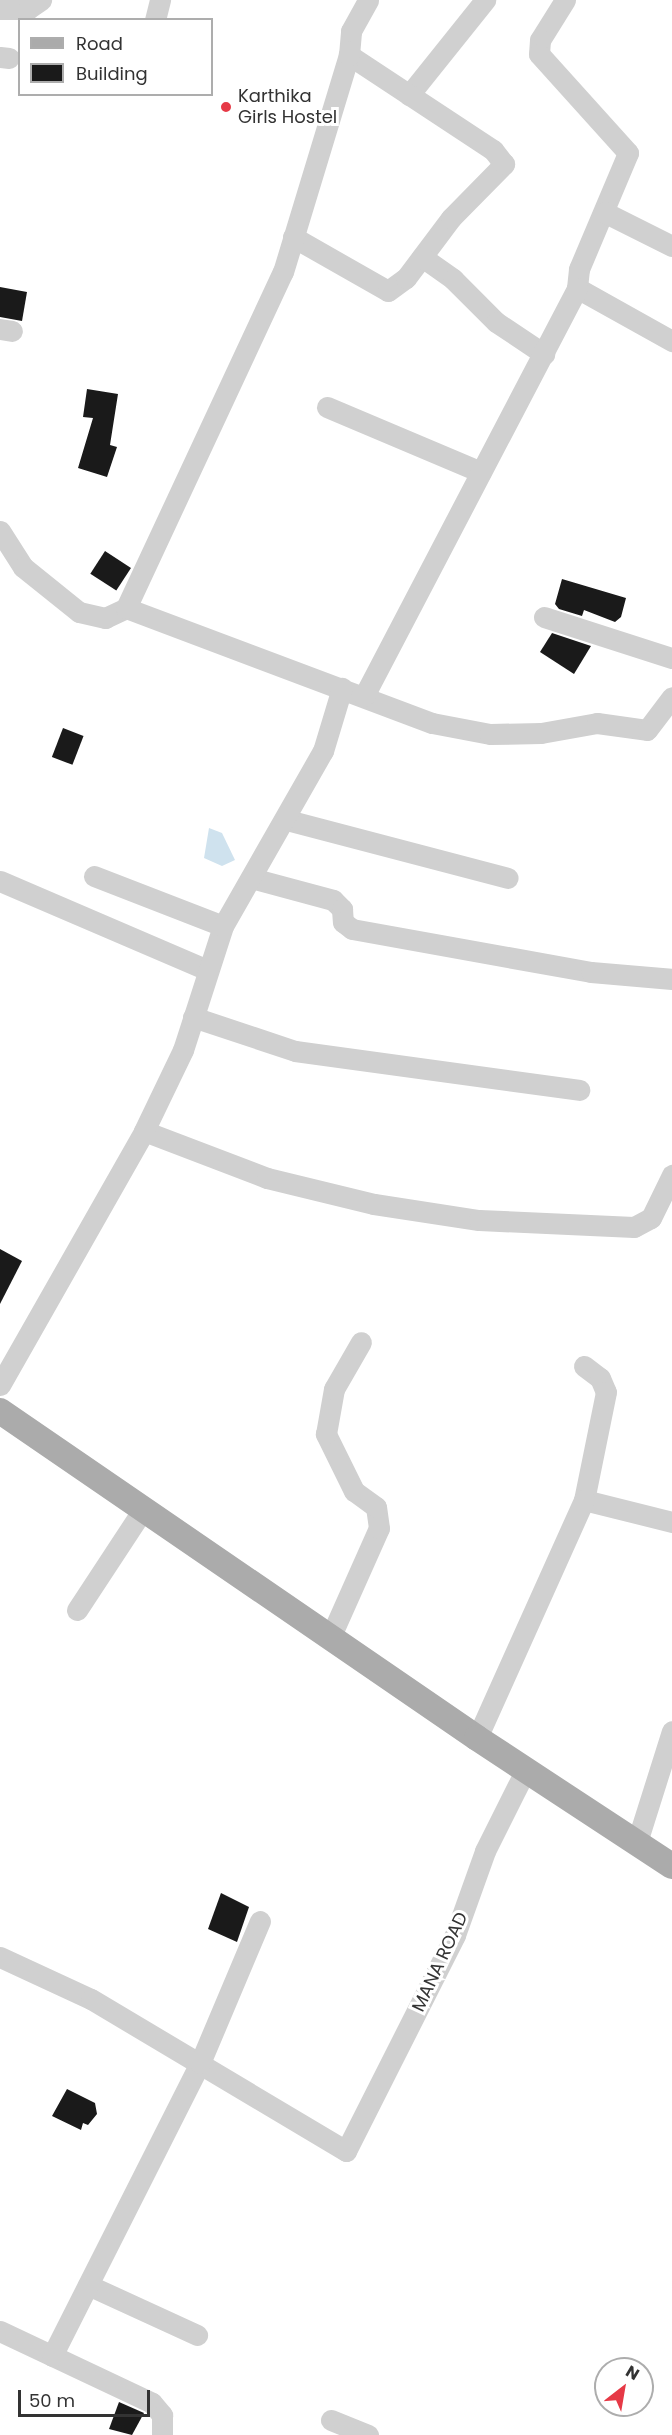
<!DOCTYPE html>
<style>
body{margin:0}
#map{position:relative;width:672px;height:2435px;overflow:hidden;background:#fff;font-family:Poppins,sans-serif}
div>[style]{position:absolute}
.water>*{inset:0;background:#cfe2ee}
.building>*{inset:0;background:#1a1a1a;transform-origin:0 0}
.minor>*{height:21px;margin:-10.5px;padding:0 10.5px;transform-origin:10.5px;border-radius:10.5px;background:#d0d0d0}
.major>*{height:26px;margin:-13px;padding:0 13px;transform-origin:13px;border-radius:13px;background:#ababab}
.dots>*{width:16px;height:16px;translate:-50% -50%;box-sizing:border-box;border:3px solid #fff;border-radius:50%}
span{translate:-50% -50%;white-space:nowrap;text-align:center;line-height:1.15;-webkit-text-stroke:6px #fff;paint-order:stroke}
.poi-label{font-size:18px;color:#333}
.left{translate:0 -50%;text-align:left}
.street-label{font-size:18px;color:#333}
.legend{position:absolute;left:18px;top:18px;width:195px;height:78px;box-sizing:border-box;background:#fff;border:2px solid #adadad;margin:0;padding:8px 10px;list-style:none;font-size:18px;color:#333}
.legend li{display:flex;align-items:center;gap:12px;height:30px}
.legend b{width:30px;border:2px solid #adadad}
.north{position:absolute;left:594px;top:2357px;width:60px;height:60px;box-sizing:border-box;background:#fff;border:2px solid #adadad;border-radius:50%;rotate:31deg;font-size:16px;font-weight:700;line-height:24px;text-align:center;color:#333}
.north::after{content:'';display:block;margin:auto;width:21px;height:27px;background:#e63946;clip-path:polygon(50% 0,100% 100%,50% 72%,0 100%)}
.scale{position:absolute;left:18px;top:2390px;width:132px;height:27px;box-sizing:border-box;border:3px solid #333;border-top:0;padding-left:8px;font-size:18px;line-height:21px;white-space:nowrap;color:#333;-webkit-text-stroke:4px #fff;paint-order:stroke}
</style>
<div id="map">
<div class="water">
<i style="clip-path:polygon(209px 828px,222px 833px,235px 860px,222px 866px,204px 858px)"></i>
</div>
<div class="building">
<i style="clip-path:polygon(0 287px,27px 292px,22px 321px,0 317px)"></i>
<i style="clip-path:polygon(87px 389px,118px 394px,110px 445px,117px 447px,107px 477px,78px 468px,93px 418px,83px 417px)"></i>
<i style="left:105px;top:551px;width:31px;height:27px;rotate:33deg"></i>
<i style="clip-path:polygon(562px 579px,626px 598px,621px 617px,615px 622px,584px 610px,582px 616px,559px 609px,555px 604px)"></i>
<i style="clip-path:polygon(552px 633px,591px 646px,574px 674px,540px 652px)"></i>
<i style="left:63px;top:728px;width:22px;height:31px;rotate:21deg"></i>
<i style="clip-path:polygon(0 1249px,22px 1261px,0 1304px)"></i>
<i style="clip-path:polygon(221px 1893px,249px 1907px,237px 1942px,208px 1929px)"></i>
<i style="clip-path:polygon(67px 2089px,95px 2103px,97px 2114px,88px 2125px,83px 2123px,81px 2130px,52px 2116px)"></i>
<i style="clip-path:polygon(119px 2402px,144px 2413px,132px 2435px,109px 2429px)"></i>
</div>
<div class="minor">
<i style="left:565px;top:0;width:47px;rotate:122deg"></i>
<i style="left:540px;top:40px;width:14px;rotate:94deg"></i>
<i style="left:539px;top:54px;width:133px;rotate:48deg"></i>
<i style="left:628px;top:153px;width:126px;rotate:112.9deg"></i>
<i style="left:579px;top:269px;width:19px;rotate:96deg"></i>
<i style="left:577px;top:288px;width:109px;rotate:29.2deg"></i>
<i style="left:0;top:9px;width:28px"></i>
<i style="left:28px;top:9px;width:16px;rotate:-35deg"></i>
<i style="left:155px;top:20px;width:21px;rotate:-76deg"></i>
<i style="left:0;top:57px;width:9px;rotate:6deg"></i>
<i style="left:409px;top:95px;width:122px;rotate:-51.3deg"></i>
<i style="left:604px;top:212px;width:76px;rotate:26.6deg"></i>
<i style="left:293px;top:237px;width:109px;rotate:29.6deg"></i>
<i style="left:388px;top:291px;width:22px;rotate:-36deg"></i>
<i style="left:406px;top:278px;width:75px;rotate:-53.1deg"></i>
<i style="left:451px;top:218px;width:76px;rotate:-45.5deg"></i>
<i style="left:504px;top:164px;width:18px;rotate:-128deg"></i>
<i style="left:493px;top:150px;width:173px;rotate:-146.6deg"></i>
<i style="left:422px;top:257px;width:38px;rotate:35deg"></i>
<i style="left:453px;top:279px;width:61px;rotate:45deg"></i>
<i style="left:496px;top:322px;width:58px;rotate:33.7deg"></i>
<i style="left:0;top:329px;width:12px;rotate:9deg"></i>
<i style="left:327px;top:407px;width:167px;rotate:22.9deg"></i>
<i style="left:0;top:531px;width:43px;rotate:57.4deg"></i>
<i style="left:23px;top:567px;width:72px;rotate:38.8deg"></i>
<i style="left:79px;top:612px;width:27px;rotate:13deg"></i>
<i style="left:105px;top:618px;width:23px;rotate:-25deg"></i>
<i style="left:126px;top:608px;width:327px;rotate:20.6deg"></i>
<i style="left:432px;top:723px;width:59px;rotate:10.7deg"></i>
<i style="left:490px;top:734px;width:51px;rotate:-1.1deg"></i>
<i style="left:541px;top:733px;width:57px;rotate:-10.1deg"></i>
<i style="left:597px;top:723px;width:50px;rotate:8deg"></i>
<i style="left:647px;top:730px;width:41px;rotate:-52.9deg"></i>
<i style="left:126px;top:608px;width:371px;rotate:-65deg"></i>
<i style="left:283px;top:272px;width:227px;rotate:-73.1deg"></i>
<i style="left:349px;top:55px;width:24px;rotate:-85deg"></i>
<i style="left:351px;top:31px;width:35px;rotate:-61deg"></i>
<i style="left:544px;top:617px;width:134px;rotate:17.8deg"></i>
<i style="left:364px;top:696px;width:460px;rotate:-62.4deg"></i>
<i style="left:287px;top:820px;width:228px;rotate:14.7deg"></i>
<i style="left:94px;top:876px;width:138px;rotate:21.2deg"></i>
<i style="left:251px;top:878px;width:85px;rotate:15deg"></i>
<i style="left:333px;top:900px;width:13px;rotate:45deg"></i>
<i style="left:342px;top:909px;width:13px;rotate:86deg"></i>
<i style="left:343px;top:922px;width:11px;rotate:38deg"></i>
<i style="left:352px;top:929px;width:243px;rotate:10.2deg"></i>
<i style="left:591px;top:972px;width:81px;rotate:4.9deg"></i>
<i style="left:0;top:881px;width:226px;rotate:23.2deg"></i>
<i style="left:193px;top:1017px;width:108px;rotate:18.4deg"></i>
<i style="left:295px;top:1051px;width:287px;rotate:7.8deg"></i>
<i style="left:144px;top:1131px;width:132px;rotate:20.9deg"></i>
<i style="left:267px;top:1178px;width:110px;rotate:13.7deg"></i>
<i style="left:374px;top:1204px;width:106px;rotate:8.7deg"></i>
<i style="left:479px;top:1220px;width:155px;rotate:2.6deg"></i>
<i style="left:634px;top:1227px;width:19px;rotate:-28deg"></i>
<i style="left:651px;top:1218px;width:48px;rotate:-64deg"></i>
<i style="left:584px;top:1366px;width:20px;rotate:37deg"></i>
<i style="left:600px;top:1378px;width:15px;rotate:67deg"></i>
<i style="left:606px;top:1392px;width:110px;rotate:101.5deg"></i>
<i style="left:584px;top:1500px;width:91px;rotate:14deg"></i>
<i style="left:0;top:1385px;width:292px;rotate:-60.4deg"></i>
<i style="left:144px;top:1131px;width:90px;rotate:-64.3deg"></i>
<i style="left:183px;top:1050px;width:130px;rotate:-72.1deg"></i>
<i style="left:223px;top:926px;width:202px;rotate:-60.3deg"></i>
<i style="left:323px;top:751px;width:66px;rotate:-73.2deg"></i>
<i style="left:77px;top:1610px;width:122px;rotate:-56.7deg"></i>
<i style="left:330px;top:1638px;width:120px;rotate:-66deg"></i>
<i style="left:379px;top:1528px;width:21px;rotate:-98deg"></i>
<i style="left:376px;top:1507px;width:27px;rotate:-144deg"></i>
<i style="left:354px;top:1491px;width:64px;rotate:-116.2deg"></i>
<i style="left:326px;top:1434px;width:46px;rotate:-79.9deg"></i>
<i style="left:334px;top:1389px;width:54px;rotate:-60.1deg"></i>
<i style="left:477px;top:1738px;width:261px;rotate:-65.8deg"></i>
<i style="left:637px;top:1842px;width:116px;rotate:-72.5deg"></i>
<i style="left:0;top:1957px;width:100px;rotate:24.8deg"></i>
<i style="left:91px;top:1999px;width:297px;rotate:30.8deg"></i>
<i style="left:346px;top:2151px;width:242px;rotate:-63.2deg"></i>
<i style="left:455px;top:1935px;width:89px;rotate:-70.3deg"></i>
<i style="left:485px;top:1851px;width:89px;rotate:-63.4deg"></i>
<i style="left:88px;top:2285px;width:120px;rotate:24.6deg"></i>
<i style="left:0;top:2331px;width:168px;rotate:25.3deg"></i>
<i style="left:152px;top:2403px;width:16px;rotate:50deg"></i>
<i style="left:162px;top:2415px;width:20px;rotate:90deg"></i>
<i style="left:52px;top:2356px;width:328px;rotate:-63.2deg"></i>
<i style="left:200px;top:2063px;width:154px;rotate:-67.1deg"></i>
<i style="left:331px;top:2420px;width:40px;rotate:22deg"></i>
</div>
<div class="major">
<i style="left:0;top:1411px;width:578px;rotate:34.43deg"></i>
<i style="left:477px;top:1738px;width:233px;rotate:33.3deg"></i>
</div>
<div class="dots">
<i style="left:226px;top:107px;background:#e63946"></i>
</div>
<div class="poi-label">
<span class="left" style="left:238px;top:107px">Karthika<br>Girls Hostel</span>
</div>
<div class="street-label">
<span style="left:440px;top:1962px;rotate:-65deg">MANA ROAD</span>
</div>
<ul class="legend">
<li><b style="height:8px;background:#ababab"></b>Road</li>
<li><b style="height:16px;background:#1a1a1a"></b>Building</li>
</ul>
<div class="north">N</div>
<div class="scale">50 m</div>
</div>
